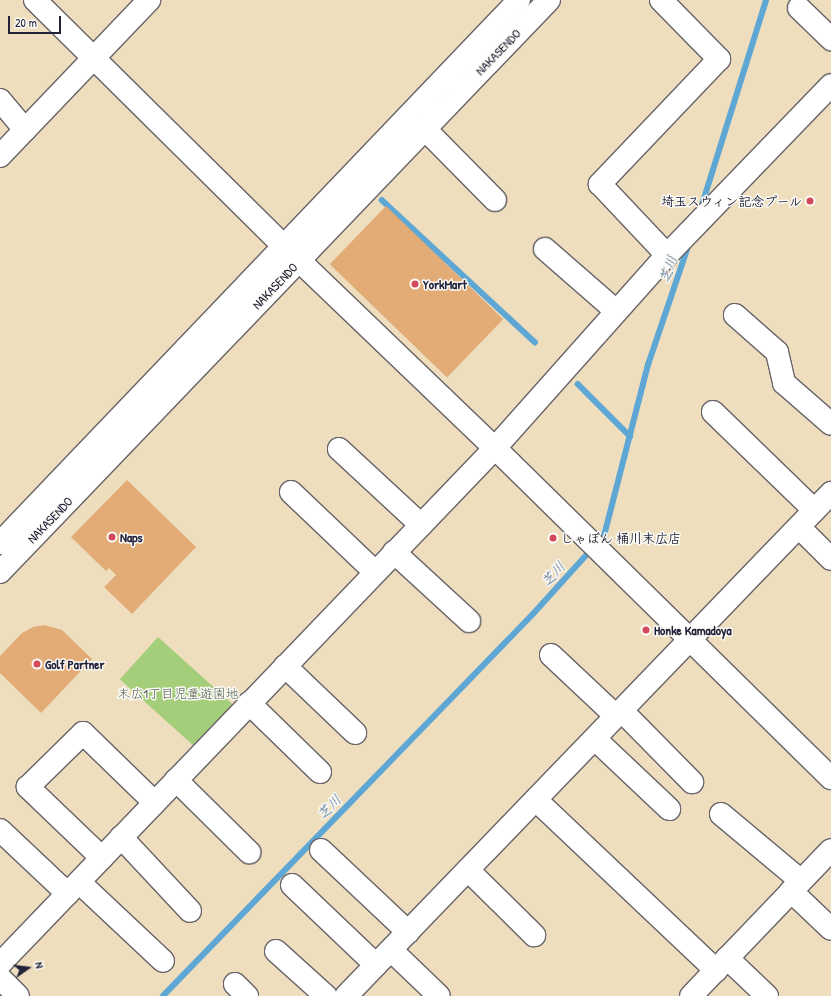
<!DOCTYPE html>
<meta charset="utf-8">
<style>
body{margin:0}
#map{position:relative;width:831px;height:996px;overflow:hidden;background:#eedebe;font-family:"Patrick Hand","Klee One",sans-serif}
div>[style]{position:absolute}
.green>*{inset:0;background:#a4ce7a;transform-origin:0 0}
.stream>*{height:5.5px;margin:-2.75px;padding:0 2.75px;transform-origin:2.75px;border-radius:2.75px;background:#5ea7d5}
.building>*{inset:0;background:#e3ac76;transform-origin:0 0}
.roads{filter:drop-shadow(1px 0 #696469) drop-shadow(-1px 0 #696469) drop-shadow(0 1px #696469) drop-shadow(0 -1px #696469)}
.minor>*{height:22px;margin:-11px;padding:0 11px;transform-origin:11px;border-radius:11px;background:#fff}
.highway>*{height:22px;margin:-11px;padding:0 11px;transform-origin:11px;border-radius:11px;background:#fff}
.dots>*{width:11px;height:11px;translate:-50% -50%;box-sizing:border-box;border:2px solid #fdfcf7;border-radius:50%}
span{translate:-50% -50%;white-space:nowrap;text-align:center;line-height:1.15;-webkit-text-stroke:3px #fdfcf7;paint-order:stroke}
.street-label{font-size:13px;color:#22223b}
.poi-label{font-size:13px;color:#22223b;font-weight:700}
.right{translate:-100% -50%;text-align:right}
.left{translate:0 -50%;text-align:left}
.park-label{font-size:13px;color:#505e51}
.water-label{font-size:14px;color:#3d5e80;font-style:italic}
.north{position:absolute;left:8px;top:948px;width:40px;height:40px;-webkit-text-stroke:3px #fdfcf7;paint-order:stroke;rotate:76deg;font-size:11px;font-weight:700;line-height:16px;text-align:center;color:#22223b}
.north::after{content:'';display:block;margin:auto;width:14px;height:18px;background:#22223b;clip-path:polygon(50% 0,100% 100%,50% 72%,0 100%)}
.scale{position:absolute;left:8px;top:16px;width:53px;height:18px;box-sizing:border-box;border:2px solid #22223b;border-top:0;padding-left:5px;font-size:12px;line-height:14px;white-space:nowrap;color:#22223b;-webkit-text-stroke:3px #fdfcf7;paint-order:stroke}
</style>
<div id="map">
<div class="green">
<i style="left:158px;top:637px;width:106px;height:57px;rotate:42deg"></i>
</div>
<div class="stream">
<i style="left:382px;top:200px;width:209px;rotate:42.9deg"></i>
<i style="left:701px;top:208px;width:218px;rotate:-72.6deg"></i>
<i style="left:578px;top:384px;width:74px;rotate:45deg"></i>
<i style="left:598px;top:543px;width:9px;rotate:-49deg"></i>
<i style="left:604px;top:536px;width:177px;rotate:-75.6deg"></i>
<i style="left:648px;top:365px;width:128px;rotate:-71.3deg"></i>
<i style="left:163px;top:996px;width:532px;rotate:-45.91deg"></i>
<i style="left:533px;top:614px;width:88px;rotate:-47.8deg"></i>
</div>
<div class="building">
<i style="left:386px;top:206px;width:163px;height:81px;rotate:44deg"></i>
<i style="clip-path:polygon(127px 480px,196px 547px,132px 614px,104px 587px,116px 575px,109px 568px,106px 571px,71px 537px)"></i>
<i style="clip-path:polygon(44px 625px,62px 630px,92px 659px,41px 713px,0 673px,0 656px,22px 633px,33px 627px)"></i>
</div>
<div class="roads">
<div class="minor">
<i style="left:35px;top:0;width:350px;rotate:44.7deg"></i>
<i style="left:284px;top:246px;width:292px;rotate:43.8deg"></i>
<i style="left:495px;top:448px;width:471px;rotate:44.5deg"></i>
<i style="left:661px;top:0;width:83px;rotate:45.5deg"></i>
<i style="left:719px;top:59px;width:173px;rotate:133.6deg"></i>
<i style="left:600px;top:184px;width:98px;rotate:46.7deg"></i>
<i style="left:799px;top:8px;width:45px;rotate:44.1deg"></i>
<i style="left:0;top:100px;width:39px;rotate:50deg"></i>
<i style="left:424px;top:128px;width:101px;rotate:45.4deg"></i>
<i style="left:0;top:156px;width:216px;rotate:-46.3deg"></i>
<i style="left:545px;top:249px;width:94px;rotate:41.1deg"></i>
<i style="left:735px;top:315px;width:56px;rotate:41.4deg"></i>
<i style="left:777px;top:352px;width:32px;rotate:77deg"></i>
<i style="left:784px;top:383px;width:62px;rotate:41.1deg"></i>
<i style="left:713px;top:412px;width:141px;rotate:44.1deg"></i>
<i style="left:339px;top:449px;width:112px;rotate:42.8deg"></i>
<i style="left:291px;top:492px;width:116px;rotate:43.6deg"></i>
<i style="left:799px;top:527px;width:45px;rotate:45deg"></i>
<i style="left:394px;top:552px;width:102px;rotate:42.6deg"></i>
<i style="left:551px;top:655px;width:89px;rotate:43.2deg"></i>
<i style="left:285px;top:666px;width:97px;rotate:43.7deg"></i>
<i style="left:249px;top:703px;width:99px;rotate:44.2deg"></i>
<i style="left:622px;top:711px;width:100px;rotate:45.4deg"></i>
<i style="left:595px;top:739px;width:102px;rotate:43.4deg"></i>
<i style="left:176px;top:780px;width:103px;rotate:44.6deg"></i>
<i style="left:536px;top:800px;width:248px;rotate:43.4deg"></i>
<i style="left:721px;top:814px;width:104px;rotate:39.9deg"></i>
<i style="left:0;top:830px;width:93px;rotate:43.3deg"></i>
<i style="left:121px;top:837px;width:101px;rotate:47deg"></i>
<i style="left:321px;top:850px;width:120px;rotate:43.3deg"></i>
<i style="left:102px;top:858px;width:103px;rotate:-136.2deg"></i>
<i style="left:28px;top:787px;width:77px;rotate:-44.5deg"></i>
<i style="left:83px;top:733px;width:100px;rotate:44.2deg"></i>
<i style="left:468px;top:870px;width:93px;rotate:44.6deg"></i>
<i style="left:79px;top:882px;width:115px;rotate:43.2deg"></i>
<i style="left:292px;top:885px;width:116px;rotate:43.6deg"></i>
<i style="left:791px;top:891px;width:55px;rotate:43.5deg"></i>
<i style="left:391px;top:950px;width:66px;rotate:43.8deg"></i>
<i style="left:276px;top:951px;width:67px;rotate:42deg"></i>
<i style="left:727px;top:958px;width:55px;rotate:43.5deg"></i>
<i style="left:0;top:964px;width:715px;rotate:-46.19deg"></i>
<i style="left:495px;top:448px;width:261px;rotate:-48.3deg"></i>
<i style="left:669px;top:253px;width:233px;rotate:-46deg"></i>
<i style="left:0;top:978px;width:25px;rotate:45deg"></i>
<i style="left:235px;top:984px;width:17px;rotate:45deg"></i>
<i style="left:346px;top:996px;width:699px;rotate:-46.04deg"></i>
<i style="left:691px;top:996px;width:202px;rotate:-46.2deg"></i>
</div>
<div class="highway">
<i style="left:0;top:543px;width:751px;rotate:-46.29deg"></i>
<i style="left:0;top:572px;width:793px;rotate:-46.18deg"></i>
</div>
</div>
<div class="dots">
<i style="left:810px;top:201px;background:#d1495b"></i>
<i style="left:415px;top:284px;background:#d1495b"></i>
<i style="left:112px;top:537px;background:#d1495b"></i>
<i style="left:553px;top:538px;background:#d1495b"></i>
<i style="left:646px;top:630px;background:#d1495b"></i>
<i style="left:37px;top:664px;background:#d1495b"></i>
</div>
<div class="street-label">
<span style="left:498px;top:52px;rotate:-46deg">NAKASENDO</span>
<span style="left:275px;top:286px;rotate:-46deg">NAKASENDO</span>
<span style="left:50px;top:520px;rotate:-46deg">NAKASENDO</span>
</div>
<div class="poi-label">
<span class="right" style="left:802px;top:201px">埼玉スウィン記念プール</span>
<span class="left" style="left:423px;top:284px">YorkMart</span>
<span class="left" style="left:120px;top:537px">Naps</span>
<span class="left" style="left:561px;top:538px">しゃぼん 桶川末広店</span>
<span class="left" style="left:654px;top:630px">Honke Kamadoya</span>
<span class="left" style="left:45px;top:664px">Golf Partner</span>
</div>
<div class="park-label">
<span style="left:178px;top:693px">末広1丁目児童遊園地</span>
</div>
<div class="water-label">
<span style="left:668px;top:269px;rotate:-71deg">芝川</span>
<span style="left:553px;top:574px;rotate:-48deg">芝川</span>
<span style="left:329px;top:807px;rotate:-46deg">芝川</span>
</div>
<div class="north">N</div>
<div class="scale">20 m</div>
</div>
